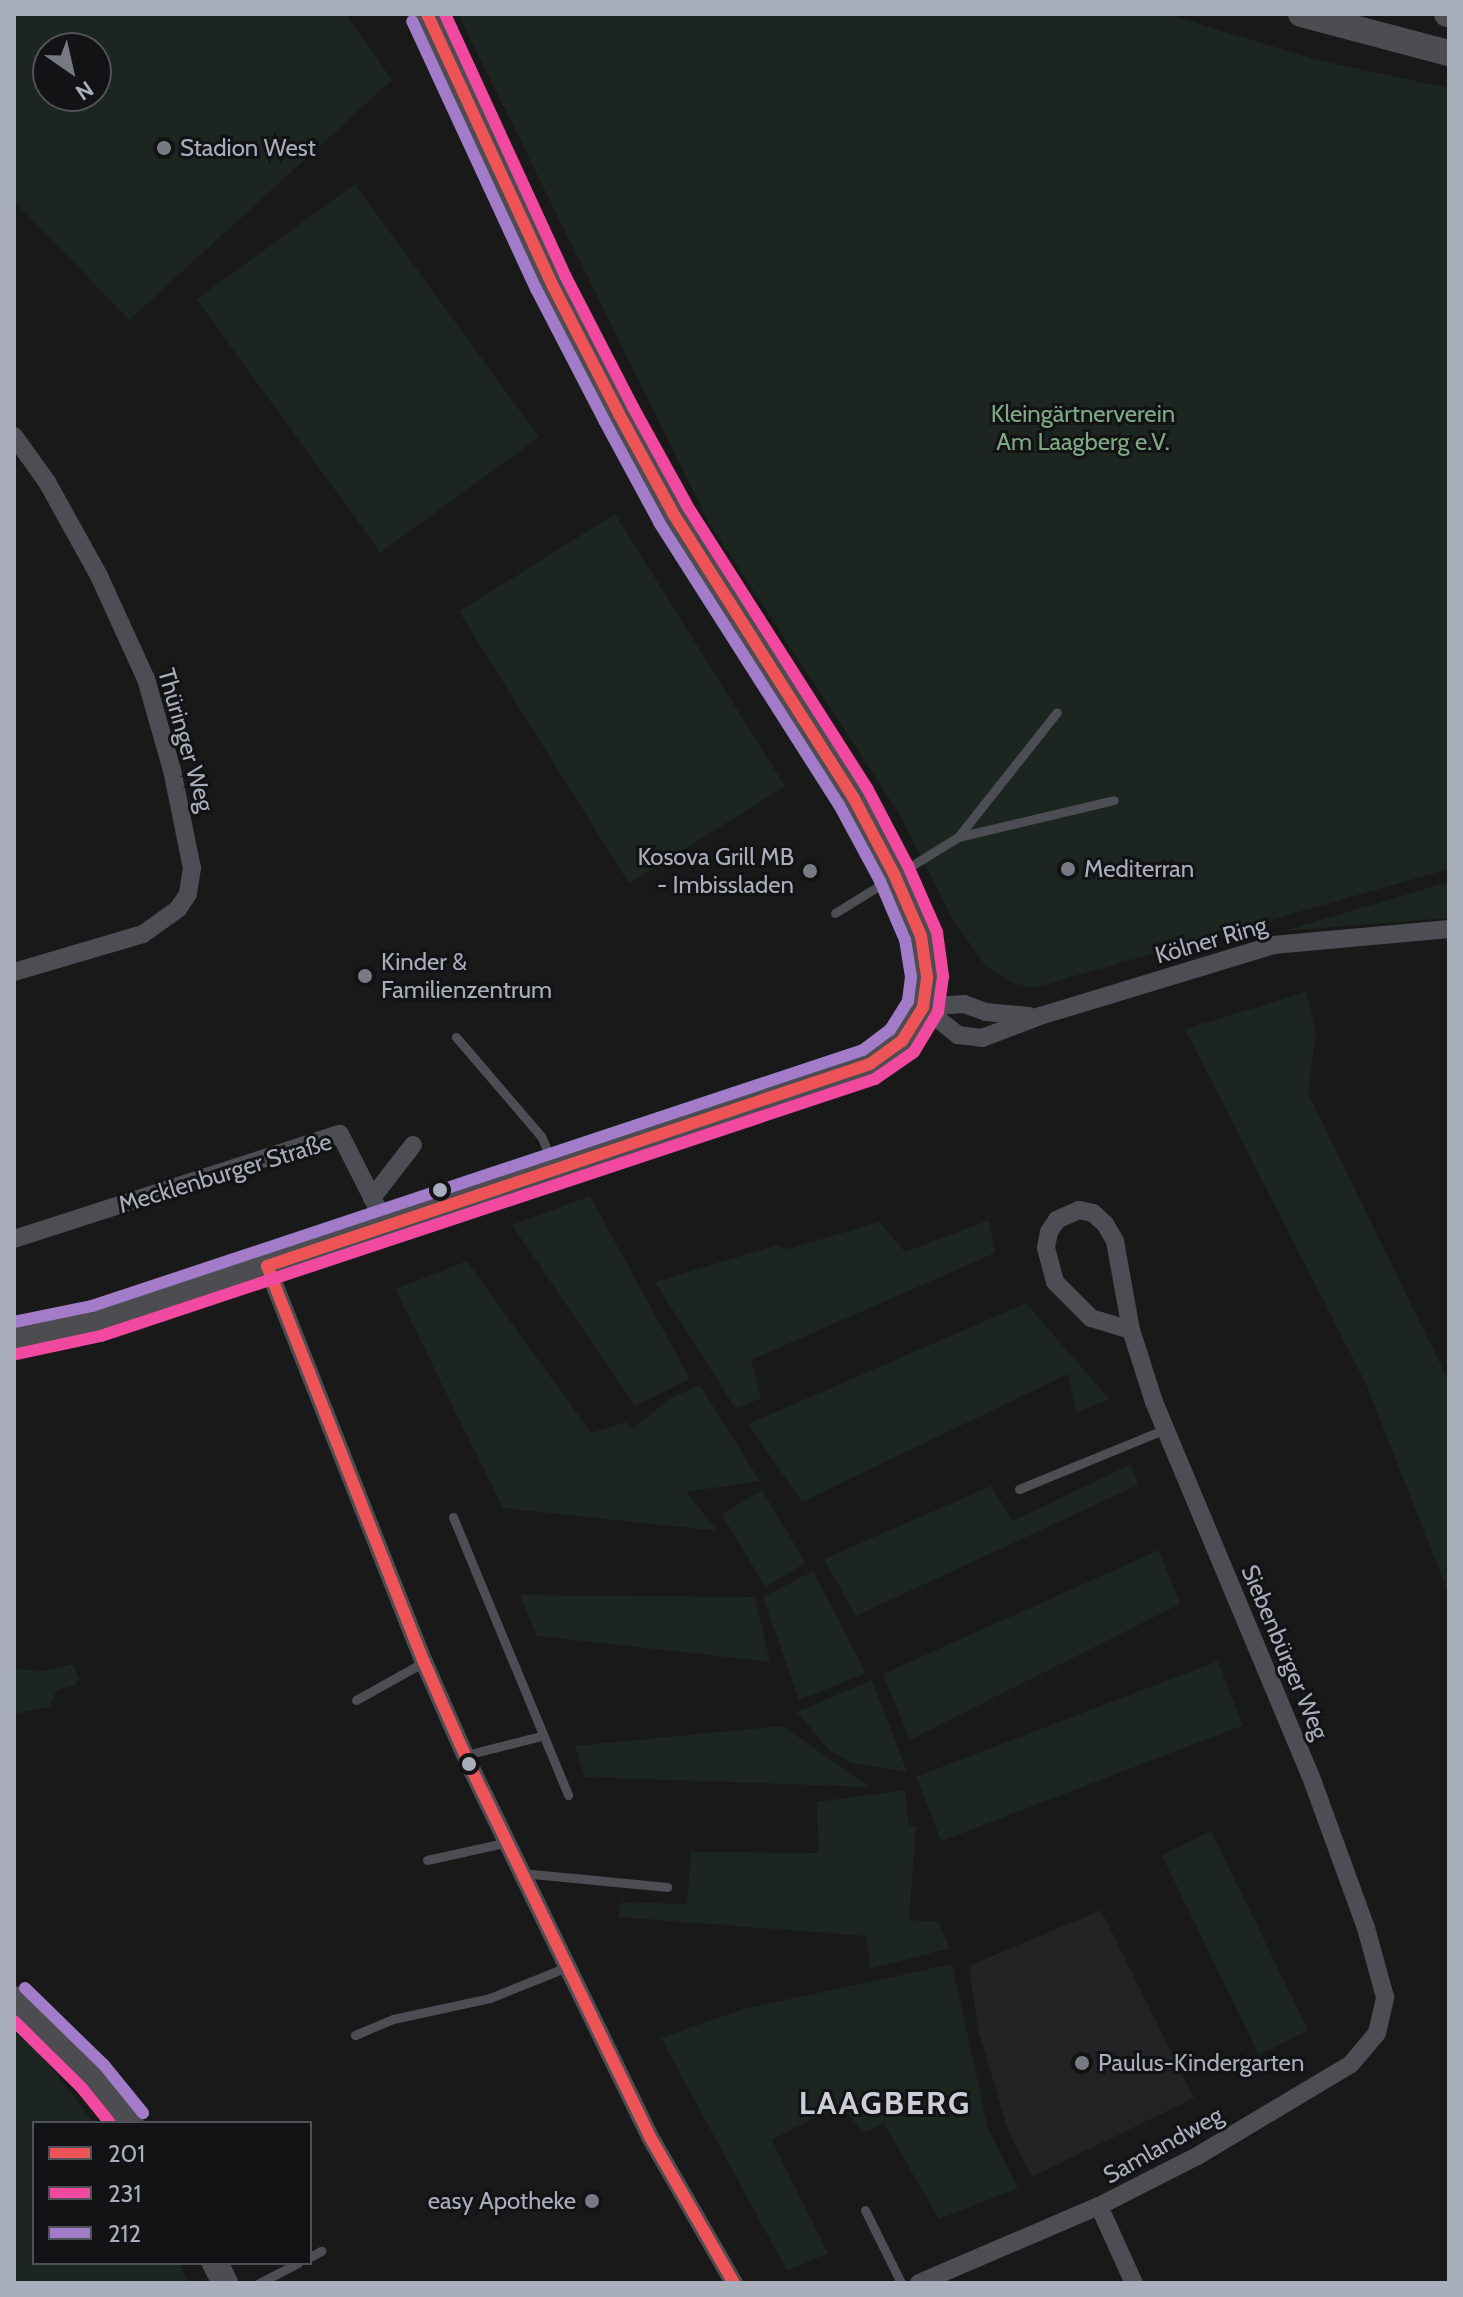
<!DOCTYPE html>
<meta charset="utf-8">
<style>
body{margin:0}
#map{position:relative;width:1463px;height:2297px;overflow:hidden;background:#19191a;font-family:Cabin,sans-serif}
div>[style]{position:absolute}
.built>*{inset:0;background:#232326}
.green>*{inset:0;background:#1c251f;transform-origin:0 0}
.lane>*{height:9px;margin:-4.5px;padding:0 4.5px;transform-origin:4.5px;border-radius:4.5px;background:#4d4e53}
.street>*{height:18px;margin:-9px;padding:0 9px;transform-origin:9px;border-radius:9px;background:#4d4e53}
.secondary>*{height:26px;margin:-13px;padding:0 13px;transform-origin:13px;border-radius:13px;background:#4c4c51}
.bus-1>*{height:12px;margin:-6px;padding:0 6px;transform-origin:6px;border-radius:6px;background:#ee5457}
.bus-2>*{height:12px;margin:-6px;padding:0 6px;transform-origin:6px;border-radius:6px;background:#f148a0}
.bus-3>*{height:12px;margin:-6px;padding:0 6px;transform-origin:6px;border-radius:6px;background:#a27bc9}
.dots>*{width:22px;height:22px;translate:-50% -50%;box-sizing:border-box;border:4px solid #131316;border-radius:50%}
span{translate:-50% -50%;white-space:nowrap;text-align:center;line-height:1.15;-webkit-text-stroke:6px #131316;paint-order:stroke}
.poi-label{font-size:24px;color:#a9aebc}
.left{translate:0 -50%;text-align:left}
.right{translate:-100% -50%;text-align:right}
.park-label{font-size:24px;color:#7ea984}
.street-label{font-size:24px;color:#a9aebc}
.district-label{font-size:32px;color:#cbcdd7;font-weight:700;letter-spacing:2px}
.frame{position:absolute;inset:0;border:16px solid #a9aebc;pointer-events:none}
.legend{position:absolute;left:32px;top:2121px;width:280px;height:144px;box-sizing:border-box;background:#131316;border:2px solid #4f5158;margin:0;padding:10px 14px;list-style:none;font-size:24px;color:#a9aebc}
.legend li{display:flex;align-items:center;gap:16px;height:40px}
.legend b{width:40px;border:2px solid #4f5158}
.north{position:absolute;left:32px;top:32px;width:80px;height:80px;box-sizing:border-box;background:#131316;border:2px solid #4f5158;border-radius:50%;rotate:146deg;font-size:22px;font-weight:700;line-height:32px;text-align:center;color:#a9aebc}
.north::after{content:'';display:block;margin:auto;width:28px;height:36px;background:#777a83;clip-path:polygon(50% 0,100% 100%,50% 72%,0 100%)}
</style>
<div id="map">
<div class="built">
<i style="clip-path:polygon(1101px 1910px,1194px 2098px,1032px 2177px,1008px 2131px,978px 2029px,969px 1966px)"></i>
</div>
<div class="green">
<i style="clip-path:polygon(evenodd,14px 14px,346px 14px,392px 80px,129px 320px,14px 201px,14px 14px,96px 48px,96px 96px,48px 96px,48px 48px,96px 48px)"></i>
<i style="clip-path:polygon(458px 14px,1167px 14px,1317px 60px,1449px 88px,1449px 869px,1033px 988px,1010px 982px,985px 965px,953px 920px,900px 815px,709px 523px)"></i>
<i style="left:355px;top:184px;width:313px;height:196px;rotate:54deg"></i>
<i style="left:615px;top:514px;width:321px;height:184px;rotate:58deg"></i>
<i style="clip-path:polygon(1449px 882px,1449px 918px,1284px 931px,1344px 913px)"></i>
<i style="clip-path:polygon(1306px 992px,1316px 1034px,1308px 1093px,1449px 1382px,1449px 1595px,1367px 1386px,1185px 1029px)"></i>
<i style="clip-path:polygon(590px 1196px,690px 1379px,635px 1406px,512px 1225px)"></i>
<i style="clip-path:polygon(989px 1220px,995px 1253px,751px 1360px,761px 1398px,736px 1409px,655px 1282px,777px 1245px,788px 1249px,879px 1222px,905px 1252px)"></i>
<i style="clip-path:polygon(467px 1261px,591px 1433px,627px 1422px,633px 1428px,671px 1398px,700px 1385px,760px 1481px,686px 1492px,718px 1531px,503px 1508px,395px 1289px)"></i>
<i style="clip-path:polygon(1026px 1303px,1109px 1399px,1076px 1413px,1068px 1374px,802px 1502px,748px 1424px)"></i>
<i style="clip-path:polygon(1131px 1464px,1138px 1485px,856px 1616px,824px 1559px,991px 1486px,1013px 1521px)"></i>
<i style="left:762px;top:1490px;width:85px;height:47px;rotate:59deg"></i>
<i style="clip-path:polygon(1159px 1550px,1180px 1604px,910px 1740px,883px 1674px)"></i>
<i style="clip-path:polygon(813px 1571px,866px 1673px,799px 1700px,763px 1597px)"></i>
<i style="clip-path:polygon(520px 1595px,755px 1597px,770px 1662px,537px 1636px)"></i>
<i style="left:1218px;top:1661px;width:69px;height:323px;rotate:69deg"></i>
<i style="clip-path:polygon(73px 1664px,79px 1679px,76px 1685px,57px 1690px,49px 1707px,14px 1714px,14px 1669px,45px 1671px)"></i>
<i style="clip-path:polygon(872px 1680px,907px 1772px,852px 1763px,830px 1751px,797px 1712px)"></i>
<i style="clip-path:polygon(783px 1726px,870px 1787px,584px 1777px,575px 1746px)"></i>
<i style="clip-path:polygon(905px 1790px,909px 1825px,916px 1826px,909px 1920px,938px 1922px,950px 1948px,870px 1969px,866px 1936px,618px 1917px,621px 1902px,687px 1904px,691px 1852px,818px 1853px,817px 1802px)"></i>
<i style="left:1211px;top:1831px;width:222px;height:55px;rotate:64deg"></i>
<i style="clip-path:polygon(952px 1964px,988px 2128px,1018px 2188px,939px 2219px,884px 2124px,863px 2133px,841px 2104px,772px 2140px,828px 2253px,787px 2271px,661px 2038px,743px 2009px)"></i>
<i style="clip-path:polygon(14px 2032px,43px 2056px,94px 2123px,34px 2123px,34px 2263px,180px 2263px,188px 2283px,14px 2283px)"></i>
</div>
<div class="lane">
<i style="left:958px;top:837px;width:159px;rotate:-51.6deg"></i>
<i style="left:835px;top:913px;width:145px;rotate:-31.7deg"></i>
<i style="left:958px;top:837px;width:160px;rotate:-13.3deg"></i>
<i style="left:456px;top:1037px;width:130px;rotate:49.4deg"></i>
<i style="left:541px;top:1136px;width:35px;rotate:66deg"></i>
<i style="left:1019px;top:1489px;width:158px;rotate:-22.3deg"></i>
<i style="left:453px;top:1517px;width:301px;rotate:67.5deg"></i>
<i style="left:356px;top:1700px;width:78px;rotate:-29.2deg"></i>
<i style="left:466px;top:1755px;width:77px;rotate:-14.2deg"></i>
<i style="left:427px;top:1860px;width:83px;rotate:-12.5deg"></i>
<i style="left:522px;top:1873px;width:146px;rotate:5.5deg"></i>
<i style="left:355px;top:2035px;width:41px;rotate:-22.8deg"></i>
<i style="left:393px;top:2019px;width:99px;rotate:-12.2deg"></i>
<i style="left:490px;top:1998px;width:83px;rotate:-21.9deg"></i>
<i style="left:865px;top:2210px;width:81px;rotate:63.7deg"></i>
<i style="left:310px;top:2257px;width:13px;rotate:-29deg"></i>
<i style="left:259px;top:2283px;width:44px;rotate:-27.1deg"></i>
</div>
<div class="street">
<i style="left:14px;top:436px;width:57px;rotate:54.3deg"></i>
<i style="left:47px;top:482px;width:107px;rotate:61deg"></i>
<i style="left:99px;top:576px;width:113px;rotate:65.5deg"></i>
<i style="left:146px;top:679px;width:95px;rotate:74.1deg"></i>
<i style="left:172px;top:770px;width:100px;rotate:78.5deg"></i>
<i style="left:192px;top:868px;width:26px;rotate:99deg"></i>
<i style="left:188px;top:894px;width:18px;rotate:124deg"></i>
<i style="left:178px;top:909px;width:43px;rotate:144.5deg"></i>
<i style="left:143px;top:934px;width:134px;rotate:163.6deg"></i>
<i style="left:923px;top:1007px;width:45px;rotate:38.7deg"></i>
<i style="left:958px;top:1035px;width:24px;rotate:7deg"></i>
<i style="left:982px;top:1038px;width:62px;rotate:-20.8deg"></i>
<i style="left:1040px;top:1016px;width:244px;rotate:-16.9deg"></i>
<i style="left:1273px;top:945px;width:177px;rotate:-5.2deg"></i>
<i style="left:923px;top:1007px;width:41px;rotate:-4.2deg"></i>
<i style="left:964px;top:1004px;width:23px;rotate:20deg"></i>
<i style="left:986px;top:1012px;width:43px;rotate:5.3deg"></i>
<i style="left:372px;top:1198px;width:67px;rotate:-52.3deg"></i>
<i style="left:14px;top:1239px;width:342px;rotate:-17.9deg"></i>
<i style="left:340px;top:1134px;width:102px;rotate:63.2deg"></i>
<i style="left:267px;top:1266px;width:426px;rotate:68.4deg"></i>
<i style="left:424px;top:1662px;width:111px;rotate:66.2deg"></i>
<i style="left:469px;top:1764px;width:415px;rotate:64.1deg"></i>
<i style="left:650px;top:2137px;width:168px;rotate:60.1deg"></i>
<i style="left:1099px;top:2206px;width:85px;rotate:65.6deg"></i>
<i style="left:919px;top:2283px;width:196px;rotate:-23.2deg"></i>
<i style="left:1099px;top:2206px;width:112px;rotate:-27deg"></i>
<i style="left:1199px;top:2155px;width:177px;rotate:-30.9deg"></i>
<i style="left:1351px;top:2064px;width:40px;rotate:-50deg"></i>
<i style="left:1377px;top:2033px;width:37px;rotate:-77deg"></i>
<i style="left:1385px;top:1997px;width:72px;rotate:-105.4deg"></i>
<i style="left:1366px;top:1928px;width:155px;rotate:-110deg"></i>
<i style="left:1313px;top:1782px;width:412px;rotate:-112.7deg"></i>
<i style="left:1154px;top:1402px;width:76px;rotate:-107.7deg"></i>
<i style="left:1131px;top:1330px;width:90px;rotate:-100.2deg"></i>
<i style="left:1115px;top:1241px;width:20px;rotate:-120deg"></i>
<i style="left:1105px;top:1224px;width:16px;rotate:-137deg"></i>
<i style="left:1093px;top:1213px;width:14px;rotate:-168deg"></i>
<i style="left:1079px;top:1210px;width:24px;rotate:156deg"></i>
<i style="left:1057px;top:1220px;width:14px;rotate:124deg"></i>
<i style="left:1049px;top:1232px;width:16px;rotate:101deg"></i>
<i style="left:1046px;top:1248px;width:35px;rotate:75deg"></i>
<i style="left:1055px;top:1282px;width:51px;rotate:45deg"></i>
<i style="left:1091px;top:1318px;width:42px;rotate:16.7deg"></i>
</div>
<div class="secondary">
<i style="left:1301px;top:14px;width:153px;rotate:14.8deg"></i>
<i style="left:1447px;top:14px;width:2px"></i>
<i style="left:14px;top:1338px;width:84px;rotate:-11.7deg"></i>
<i style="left:96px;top:1321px;width:111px;rotate:-17.8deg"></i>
<i style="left:202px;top:1287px;width:704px;rotate:-18.46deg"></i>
<i style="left:870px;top:1064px;width:39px;rotate:-36deg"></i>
<i style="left:902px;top:1041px;width:40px;rotate:-58deg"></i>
<i style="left:923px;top:1007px;width:30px;rotate:-82deg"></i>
<i style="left:927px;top:977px;width:41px;rotate:-98.3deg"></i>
<i style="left:921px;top:936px;width:68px;rotate:-113.5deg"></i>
<i style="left:894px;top:874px;width:87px;rotate:-118deg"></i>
<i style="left:853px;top:797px;width:336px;rotate:-122.4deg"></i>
<i style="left:673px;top:513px;width:113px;rotate:-118.6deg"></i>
<i style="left:619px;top:414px;width:148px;rotate:-117.3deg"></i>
<i style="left:551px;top:282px;width:295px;rotate:-114.8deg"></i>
<i style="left:14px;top:1999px;width:110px;rotate:44.3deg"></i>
<i style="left:93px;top:2076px;width:60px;rotate:51deg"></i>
<i style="left:215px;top:2263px;width:22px;rotate:63deg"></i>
</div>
<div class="bus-1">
<i style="left:267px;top:1266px;width:636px;rotate:-18.52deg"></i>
<i style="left:870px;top:1064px;width:39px;rotate:-36deg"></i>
<i style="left:902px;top:1041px;width:40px;rotate:-58deg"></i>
<i style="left:923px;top:1007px;width:30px;rotate:-82deg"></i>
<i style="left:927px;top:977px;width:41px;rotate:-98.3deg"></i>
<i style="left:921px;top:936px;width:68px;rotate:-113.5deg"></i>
<i style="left:894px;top:874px;width:87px;rotate:-118deg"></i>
<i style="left:853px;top:797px;width:336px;rotate:-122.4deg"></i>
<i style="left:673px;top:513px;width:113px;rotate:-118.6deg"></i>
<i style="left:619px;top:414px;width:148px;rotate:-117.3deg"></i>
<i style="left:551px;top:282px;width:295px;rotate:-114.8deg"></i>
<i style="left:267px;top:1266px;width:426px;rotate:68.4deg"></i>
<i style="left:424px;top:1662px;width:111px;rotate:66.2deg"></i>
<i style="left:469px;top:1764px;width:415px;rotate:64.1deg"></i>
<i style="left:650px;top:2137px;width:168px;rotate:60.1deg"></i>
</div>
<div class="bus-2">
<i style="left:17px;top:1354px;width:86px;rotate:-12.1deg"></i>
<i style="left:101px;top:1336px;width:816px;rotate:-18.37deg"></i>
<i style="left:875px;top:1079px;width:47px;rotate:-34.7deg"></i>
<i style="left:914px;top:1052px;width:47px;rotate:-59deg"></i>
<i style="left:938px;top:1012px;width:36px;rotate:-82deg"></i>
<i style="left:943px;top:976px;width:44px;rotate:-97.8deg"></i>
<i style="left:937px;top:932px;width:72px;rotate:-113.7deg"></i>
<i style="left:908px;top:866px;width:88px;rotate:-117.7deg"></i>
<i style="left:867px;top:788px;width:335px;rotate:-122.5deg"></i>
<i style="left:687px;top:505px;width:112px;rotate:-118.9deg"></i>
<i style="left:633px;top:407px;width:148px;rotate:-117.3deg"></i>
<i style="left:565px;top:275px;width:287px;rotate:-114.7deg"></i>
<i style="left:14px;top:2021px;width:94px;rotate:44.6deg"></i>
<i style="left:81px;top:2087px;width:46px;rotate:51.1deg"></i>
</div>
<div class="bus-3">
<i style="left:14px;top:1322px;width:80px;rotate:-11.6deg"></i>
<i style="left:92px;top:1306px;width:812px;rotate:-18.37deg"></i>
<i style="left:863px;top:1050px;width:34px;rotate:-37deg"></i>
<i style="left:890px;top:1030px;width:34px;rotate:-58deg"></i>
<i style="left:908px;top:1001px;width:24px;rotate:-83deg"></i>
<i style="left:911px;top:977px;width:37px;rotate:-99deg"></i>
<i style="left:905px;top:940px;width:64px;rotate:-113deg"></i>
<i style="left:880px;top:881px;width:86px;rotate:-118.3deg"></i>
<i style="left:839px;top:805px;width:335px;rotate:-122.5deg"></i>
<i style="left:659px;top:522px;width:114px;rotate:-118.4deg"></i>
<i style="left:605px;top:422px;width:150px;rotate:-117.4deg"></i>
<i style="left:536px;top:289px;width:295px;rotate:-114.8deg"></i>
<i style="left:25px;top:1988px;width:110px;rotate:44.3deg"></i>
<i style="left:104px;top:2065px;width:62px;rotate:50.9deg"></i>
</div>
<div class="dots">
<i style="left:164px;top:148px;background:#777a83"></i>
<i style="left:1068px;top:869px;background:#777a83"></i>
<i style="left:810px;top:871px;background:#777a83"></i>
<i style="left:365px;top:976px;background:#777a83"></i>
<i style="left:440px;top:1190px;background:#a9aebc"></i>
<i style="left:469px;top:1764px;background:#a9aebc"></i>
<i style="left:1082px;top:2063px;background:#777a83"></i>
<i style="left:592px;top:2201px;background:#777a83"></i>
</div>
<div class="poi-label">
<span class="left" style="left:180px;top:148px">Stadion West</span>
<span class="right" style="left:794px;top:871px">Kosova Grill MB<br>- Imbissladen</span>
<span class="left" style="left:1084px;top:869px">Mediterran</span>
<span class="left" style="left:381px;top:976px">Kinder &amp;<br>Familienzentrum</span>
<span class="left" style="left:1098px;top:2063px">Paulus-Kindergarten</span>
<span class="right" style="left:576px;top:2201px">easy Apotheke</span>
</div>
<div class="park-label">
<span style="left:1083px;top:428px">Kleingärtnerverein<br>Am Laagberg e.V.</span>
</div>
<div class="street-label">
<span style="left:186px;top:740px;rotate:74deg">Thüringer Weg</span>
<span style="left:1211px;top:940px;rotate:-16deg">Kölner Ring</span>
<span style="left:225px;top:1173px;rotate:-17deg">Mecklenburger Straße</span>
<span style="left:1285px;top:1652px;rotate:67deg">Siebenbürger Weg</span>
<span style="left:1163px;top:2145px;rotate:-29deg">Samlandweg</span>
</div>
<div class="district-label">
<span style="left:885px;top:2103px">LAAGBERG</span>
</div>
<div class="frame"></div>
<ul class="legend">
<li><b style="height:10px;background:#ee5457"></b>201</li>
<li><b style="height:10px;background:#f148a0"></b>231</li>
<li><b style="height:10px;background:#a27bc9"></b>212</li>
</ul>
<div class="north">N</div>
</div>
